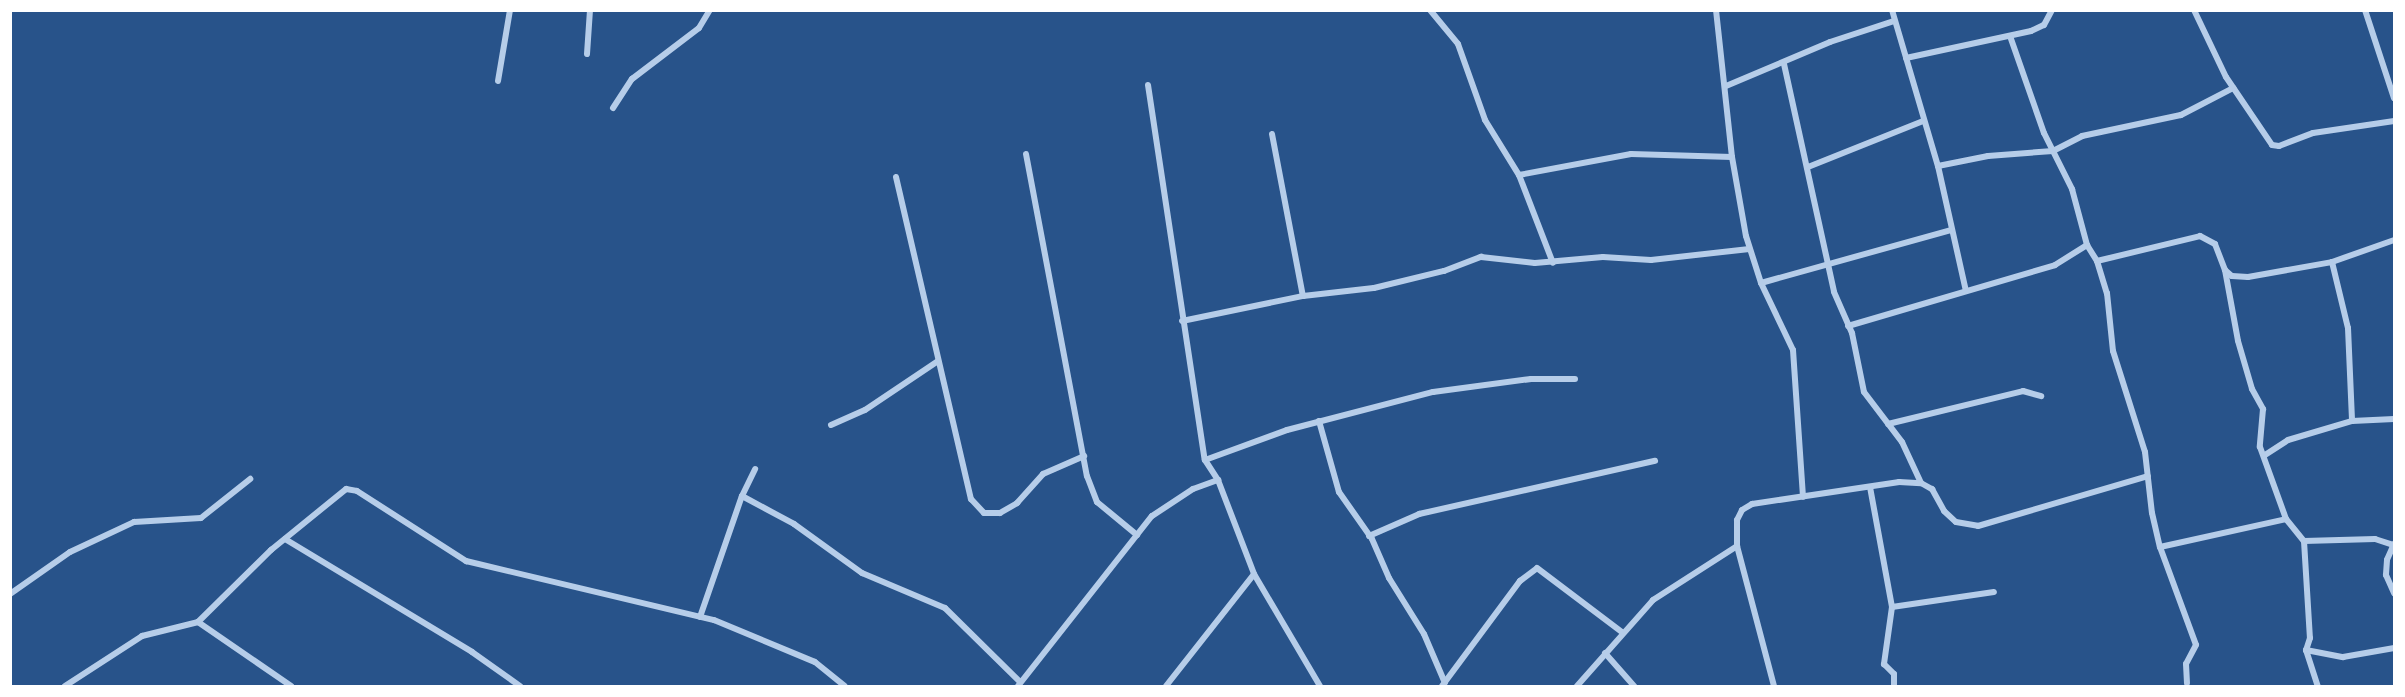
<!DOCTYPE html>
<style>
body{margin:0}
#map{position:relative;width:2405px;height:697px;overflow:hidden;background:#28538a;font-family:Overpass,sans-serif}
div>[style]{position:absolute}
.street>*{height:6px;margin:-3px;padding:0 3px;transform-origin:3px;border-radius:3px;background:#b6cde9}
span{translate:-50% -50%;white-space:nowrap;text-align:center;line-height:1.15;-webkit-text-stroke:6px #28538a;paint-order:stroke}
.frame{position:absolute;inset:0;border:12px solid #fff;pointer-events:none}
</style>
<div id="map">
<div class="street">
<i style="left:1430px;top:10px;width:44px;rotate:50.5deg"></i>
<i style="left:1458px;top:44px;width:81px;rotate:70.4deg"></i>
<i style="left:1485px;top:120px;width:65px;rotate:58.3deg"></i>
<i style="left:1519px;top:175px;width:94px;rotate:68.9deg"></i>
<i style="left:1716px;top:10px;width:148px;rotate:83.8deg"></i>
<i style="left:1732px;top:157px;width:80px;rotate:80deg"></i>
<i style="left:1746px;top:236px;width:49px;rotate:72.3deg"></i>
<i style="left:1761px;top:283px;width:74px;rotate:64.5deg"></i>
<i style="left:1793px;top:350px;width:147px;rotate:86.1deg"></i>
<i style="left:1892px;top:10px;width:163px;rotate:73.6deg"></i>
<i style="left:1938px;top:166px;width:128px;rotate:77.4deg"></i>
<i style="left:2194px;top:10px;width:74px;rotate:64.5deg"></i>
<i style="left:2226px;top:77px;width:82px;rotate:55.9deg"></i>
<i style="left:2272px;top:145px;width:7px;rotate:8deg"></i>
<i style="left:2279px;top:146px;width:36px;rotate:-21deg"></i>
<i style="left:2313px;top:133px;width:82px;rotate:-8.4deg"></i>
<i style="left:2365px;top:10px;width:93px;rotate:71.8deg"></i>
<i style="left:2010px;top:36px;width:103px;rotate:70.7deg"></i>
<i style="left:2044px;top:133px;width:63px;rotate:63.4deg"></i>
<i style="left:2072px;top:189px;width:58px;rotate:75deg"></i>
<i style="left:2087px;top:245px;width:19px;rotate:58deg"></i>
<i style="left:2097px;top:261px;width:34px;rotate:73deg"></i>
<i style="left:2107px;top:293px;width:58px;rotate:84.1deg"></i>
<i style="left:2113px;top:351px;width:106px;rotate:72.4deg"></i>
<i style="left:2145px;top:452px;width:61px;rotate:83.5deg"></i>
<i style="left:2152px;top:513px;width:35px;rotate:77deg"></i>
<i style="left:2160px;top:547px;width:129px;rotate:-12.5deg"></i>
<i style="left:587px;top:54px;width:44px;rotate:-86.1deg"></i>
<i style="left:1906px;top:58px;width:128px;rotate:-12.2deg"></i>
<i style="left:2031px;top:31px;width:14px;rotate:-25deg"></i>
<i style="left:2044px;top:25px;width:17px;rotate:-62deg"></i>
<i style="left:1784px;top:64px;width:233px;rotate:77.6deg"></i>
<i style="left:1834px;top:292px;width:45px;rotate:66.3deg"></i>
<i style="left:1852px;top:333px;width:60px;rotate:78.5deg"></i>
<i style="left:1864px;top:392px;width:63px;rotate:52.8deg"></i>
<i style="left:1902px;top:442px;width:45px;rotate:65.1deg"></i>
<i style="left:498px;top:81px;width:72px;rotate:-80.4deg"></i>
<i style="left:1148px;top:85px;width:379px;rotate:81.4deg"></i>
<i style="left:1205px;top:460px;width:24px;rotate:57deg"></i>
<i style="left:1218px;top:480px;width:101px;rotate:69deg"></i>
<i style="left:1254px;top:574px;width:130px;rotate:59.5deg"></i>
<i style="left:1726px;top:86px;width:113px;rotate:-22.9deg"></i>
<i style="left:1830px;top:42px;width:67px;rotate:-18.2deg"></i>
<i style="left:613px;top:108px;width:35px;rotate:-57deg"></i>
<i style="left:632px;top:79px;width:84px;rotate:-37.3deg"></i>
<i style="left:699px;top:28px;width:21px;rotate:-59deg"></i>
<i style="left:1272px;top:134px;width:165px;rotate:79.2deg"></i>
<i style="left:1026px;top:154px;width:328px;rotate:79.3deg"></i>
<i style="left:1087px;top:476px;width:28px;rotate:69deg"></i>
<i style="left:1097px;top:502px;width:52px;rotate:39.5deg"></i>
<i style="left:1938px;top:166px;width:51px;rotate:-11.3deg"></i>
<i style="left:1988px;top:156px;width:65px;rotate:-4.4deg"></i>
<i style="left:2053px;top:151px;width:33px;rotate:-27deg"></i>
<i style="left:2082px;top:136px;width:101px;rotate:-12deg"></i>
<i style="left:2181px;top:115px;width:59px;rotate:-27.4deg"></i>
<i style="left:1808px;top:167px;width:124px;rotate:-21.8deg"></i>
<i style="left:1519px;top:175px;width:114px;rotate:-10.6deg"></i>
<i style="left:1631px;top:154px;width:101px;rotate:1.7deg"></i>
<i style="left:896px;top:177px;width:331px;rotate:76.9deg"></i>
<i style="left:971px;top:499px;width:19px;rotate:47deg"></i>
<i style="left:984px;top:513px;width:16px"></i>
<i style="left:1000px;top:513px;width:20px;rotate:-30deg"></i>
<i style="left:1017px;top:503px;width:39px;rotate:-48deg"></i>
<i style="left:1043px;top:474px;width:45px;rotate:-23.7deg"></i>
<i style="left:2097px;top:261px;width:106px;rotate:-13.6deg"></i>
<i style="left:2200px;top:236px;width:17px;rotate:28deg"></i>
<i style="left:2215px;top:244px;width:28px;rotate:69deg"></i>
<i style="left:2225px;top:270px;width:9px;rotate:41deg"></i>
<i style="left:2232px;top:276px;width:16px;rotate:4deg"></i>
<i style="left:2248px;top:277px;width:85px;rotate:-10.1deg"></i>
<i style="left:2332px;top:262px;width:66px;rotate:-19.5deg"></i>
<i style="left:2332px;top:262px;width:68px;rotate:76.4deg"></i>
<i style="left:2348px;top:328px;width:93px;rotate:87.5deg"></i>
<i style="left:2225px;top:270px;width:72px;rotate:79.6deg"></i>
<i style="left:2238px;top:341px;width:50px;rotate:73.7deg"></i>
<i style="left:2252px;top:389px;width:23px;rotate:61deg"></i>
<i style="left:2263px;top:409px;width:38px;rotate:95deg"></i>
<i style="left:2260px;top:447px;width:77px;rotate:70.1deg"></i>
<i style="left:2286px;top:519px;width:28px;rotate:51deg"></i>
<i style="left:2304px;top:541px;width:97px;rotate:86.5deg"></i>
<i style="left:2310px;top:638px;width:13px;rotate:108deg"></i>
<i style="left:2306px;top:650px;width:38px;rotate:72deg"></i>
<i style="left:1761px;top:283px;width:197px;rotate:-15.6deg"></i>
<i style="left:1182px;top:321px;width:124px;rotate:-11.7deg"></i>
<i style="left:1303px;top:296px;width:71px;rotate:-6.4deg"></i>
<i style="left:1374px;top:288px;width:72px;rotate:-13.7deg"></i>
<i style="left:1444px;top:271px;width:40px;rotate:-21deg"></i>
<i style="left:1481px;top:257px;width:54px;rotate:6.3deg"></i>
<i style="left:1535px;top:263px;width:68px;rotate:-5deg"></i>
<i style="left:1603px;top:257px;width:48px;rotate:3.6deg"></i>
<i style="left:1651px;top:260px;width:99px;rotate:-6.4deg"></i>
<i style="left:1848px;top:326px;width:216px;rotate:-16.4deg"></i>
<i style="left:2055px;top:265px;width:38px;rotate:-32deg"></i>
<i style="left:1319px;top:421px;width:74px;rotate:74.3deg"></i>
<i style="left:1339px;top:492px;width:57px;rotate:54.9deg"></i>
<i style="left:1372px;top:539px;width:43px;rotate:66.4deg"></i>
<i style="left:1389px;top:578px;width:66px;rotate:58deg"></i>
<i style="left:1424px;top:634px;width:53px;rotate:66.8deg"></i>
<i style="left:1888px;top:424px;width:139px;rotate:-13.7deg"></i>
<i style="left:2023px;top:391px;width:19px;rotate:16deg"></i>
<i style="left:831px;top:425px;width:37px;rotate:-24deg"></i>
<i style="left:865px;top:410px;width:88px;rotate:-33.9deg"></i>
<i style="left:2265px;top:455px;width:27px;rotate:-33deg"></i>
<i style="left:2288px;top:440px;width:67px;rotate:-16.5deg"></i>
<i style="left:2352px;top:421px;width:42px;rotate:-2.7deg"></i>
<i style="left:1205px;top:460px;width:87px;rotate:-20.1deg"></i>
<i style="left:1287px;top:430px;width:151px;rotate:-14.6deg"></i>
<i style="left:1433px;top:392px;width:99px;rotate:-7.6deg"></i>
<i style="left:1531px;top:379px;width:44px"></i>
<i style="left:1870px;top:487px;width:122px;rotate:79.6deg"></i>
<i style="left:1892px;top:607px;width:58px;rotate:98deg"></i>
<i style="left:1884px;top:664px;width:14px;rotate:45deg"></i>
<i style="left:1894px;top:674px;width:12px;rotate:90deg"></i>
<i style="left:742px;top:496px;width:59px;rotate:28.3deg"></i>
<i style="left:794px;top:524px;width:84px;rotate:35.8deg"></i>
<i style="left:862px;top:573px;width:90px;rotate:22.9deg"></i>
<i style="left:945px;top:608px;width:105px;rotate:44.6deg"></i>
<i style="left:1369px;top:536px;width:55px;rotate:-23.7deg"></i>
<i style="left:1419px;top:514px;width:242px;rotate:-12.7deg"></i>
<i style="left:285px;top:539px;width:218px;rotate:31.1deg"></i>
<i style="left:472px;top:652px;width:59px;rotate:35.3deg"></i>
<i style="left:2304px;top:541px;width:71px;rotate:-1.6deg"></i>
<i style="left:2375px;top:539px;width:19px;rotate:18deg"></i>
<i style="left:2394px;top:544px;width:17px;rotate:114deg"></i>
<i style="left:2387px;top:560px;width:15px;rotate:94deg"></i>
<i style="left:2386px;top:575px;width:20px;rotate:66deg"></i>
<i style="left:2160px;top:547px;width:104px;rotate:69.8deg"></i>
<i style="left:2196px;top:645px;width:21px;rotate:118deg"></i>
<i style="left:2186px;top:664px;width:19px;rotate:87deg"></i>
<i style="left:10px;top:594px;width:73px;rotate:-35deg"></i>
<i style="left:70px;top:552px;width:71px;rotate:-25.1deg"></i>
<i style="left:134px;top:522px;width:67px;rotate:-3.4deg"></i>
<i style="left:201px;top:518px;width:63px;rotate:-38.5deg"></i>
<i style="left:1892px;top:607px;width:103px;rotate:-8.4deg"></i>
<i style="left:700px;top:617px;width:128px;rotate:-70.9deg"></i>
<i style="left:742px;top:496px;width:30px;rotate:-64deg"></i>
<i style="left:198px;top:622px;width:113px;rotate:34.5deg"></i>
<i style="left:2306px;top:650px;width:38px;rotate:11deg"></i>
<i style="left:2343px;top:657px;width:52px;rotate:-10deg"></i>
<i style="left:1605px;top:653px;width:44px;rotate:48.7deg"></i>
<i style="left:65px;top:686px;width:92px;rotate:-33deg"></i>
<i style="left:142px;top:636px;width:58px;rotate:-14deg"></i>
<i style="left:198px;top:622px;width:103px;rotate:-44.6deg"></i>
<i style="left:271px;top:550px;width:97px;rotate:-39.1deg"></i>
<i style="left:346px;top:489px;width:11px;rotate:10deg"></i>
<i style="left:357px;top:491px;width:130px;rotate:32.7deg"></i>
<i style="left:466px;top:561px;width:255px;rotate:13.4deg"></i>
<i style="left:714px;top:620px;width:109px;rotate:22.6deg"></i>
<i style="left:815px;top:662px;width:38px;rotate:39deg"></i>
<i style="left:1018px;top:686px;width:216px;rotate:-51.8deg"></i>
<i style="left:1152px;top:516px;width:49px;rotate:-33.4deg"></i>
<i style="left:1193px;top:489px;width:27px;rotate:-20deg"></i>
<i style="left:1166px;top:686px;width:142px;rotate:-51.8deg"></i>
<i style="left:1442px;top:686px;width:131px;rotate:-53.4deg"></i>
<i style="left:1520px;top:581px;width:21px;rotate:-37deg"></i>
<i style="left:1537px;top:568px;width:106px;rotate:37deg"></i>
<i style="left:1577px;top:686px;width:115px;rotate:-48.5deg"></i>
<i style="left:1653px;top:600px;width:100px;rotate:-32.7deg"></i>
<i style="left:1774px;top:686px;width:145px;rotate:-104.8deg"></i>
<i style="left:1737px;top:546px;width:26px;rotate:-90deg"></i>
<i style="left:1737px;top:520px;width:11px;rotate:-63deg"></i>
<i style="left:1742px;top:510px;width:12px;rotate:-31deg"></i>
<i style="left:1752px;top:504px;width:149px;rotate:-8.5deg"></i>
<i style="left:1899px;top:482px;width:22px;rotate:3deg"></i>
<i style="left:1921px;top:483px;width:13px;rotate:29deg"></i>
<i style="left:1932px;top:489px;width:25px;rotate:61deg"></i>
<i style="left:1944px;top:511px;width:16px;rotate:43deg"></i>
<i style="left:1956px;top:522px;width:22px;rotate:10deg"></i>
<i style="left:1978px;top:526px;width:177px;rotate:-16.4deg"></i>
</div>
<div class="frame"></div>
</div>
